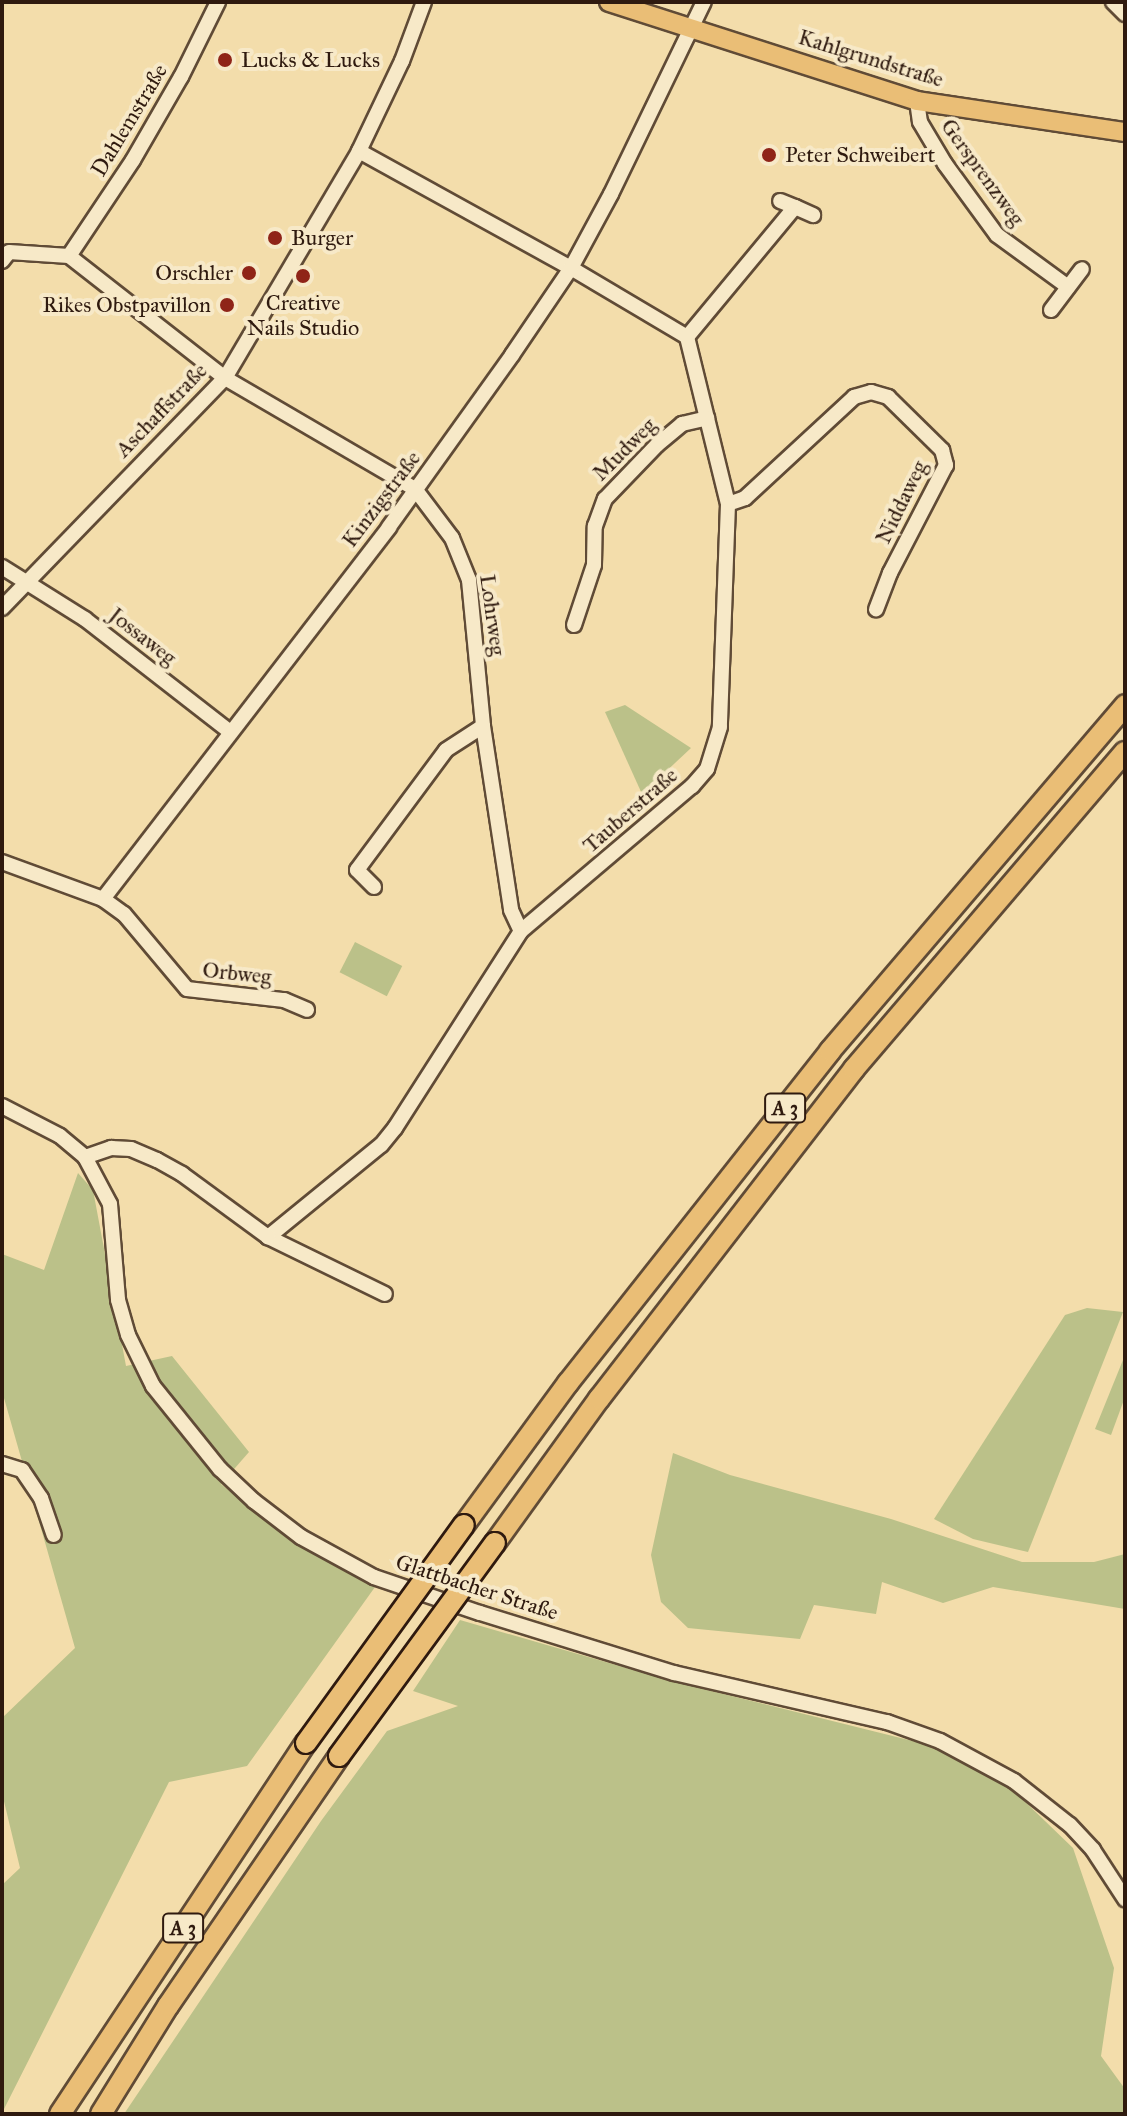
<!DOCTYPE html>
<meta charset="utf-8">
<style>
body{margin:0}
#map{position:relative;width:1127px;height:2116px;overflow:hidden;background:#f3ddab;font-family:"IM FELL Great Primer",serif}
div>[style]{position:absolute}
.green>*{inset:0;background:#bbc189;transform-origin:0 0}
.roads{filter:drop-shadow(2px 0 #604b36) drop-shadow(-2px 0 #604b36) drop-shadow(0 2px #604b36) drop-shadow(0 -2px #604b36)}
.minor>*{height:14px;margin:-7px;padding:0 7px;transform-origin:7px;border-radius:7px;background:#f7e9c8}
.major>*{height:18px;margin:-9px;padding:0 9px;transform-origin:9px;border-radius:9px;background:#eabe76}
.highway>*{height:20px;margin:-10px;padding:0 10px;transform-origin:10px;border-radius:10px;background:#eabe76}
.bridges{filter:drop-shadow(2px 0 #2f1a0f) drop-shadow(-2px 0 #2f1a0f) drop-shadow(0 2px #2f1a0f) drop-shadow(0 -2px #2f1a0f)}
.highway-bridge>*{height:20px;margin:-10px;padding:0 10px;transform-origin:10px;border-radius:10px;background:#eabe76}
.dots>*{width:22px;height:22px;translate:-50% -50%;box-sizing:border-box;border:4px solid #f7e9c8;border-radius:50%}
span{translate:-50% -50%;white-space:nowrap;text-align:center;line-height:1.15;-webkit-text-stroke:8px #f7e9c8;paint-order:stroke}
.shield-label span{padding:2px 6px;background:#f7e9c8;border:2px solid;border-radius:6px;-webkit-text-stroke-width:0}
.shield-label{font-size:20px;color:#2f1a0f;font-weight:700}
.street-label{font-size:22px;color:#2f1a0f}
.poi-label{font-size:22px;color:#2f1a0f}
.left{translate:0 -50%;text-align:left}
.right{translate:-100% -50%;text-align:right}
.frame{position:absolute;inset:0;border:4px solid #2f1a0f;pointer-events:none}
</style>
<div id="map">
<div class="green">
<i style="clip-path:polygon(625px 705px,691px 748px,642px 794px,605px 712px)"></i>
<i style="left:355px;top:942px;width:53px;height:34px;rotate:27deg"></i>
<i style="clip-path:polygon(78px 1173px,93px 1190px,126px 1366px,172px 1356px,249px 1452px,221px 1484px,293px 1543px,375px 1587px,247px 1766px,169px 1782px,2px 2113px,2px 1885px,20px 1868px,2px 1793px,2px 1718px,75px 1648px,2px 1391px,2px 1254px,44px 1270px)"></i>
<i style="clip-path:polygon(1087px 1308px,1123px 1312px,1028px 1552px,973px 1539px,934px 1519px,1065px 1315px)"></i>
<i style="clip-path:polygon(1125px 1355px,1125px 1397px,1111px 1435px,1095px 1429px)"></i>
<i style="clip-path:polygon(673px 1453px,730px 1475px,891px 1519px,1022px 1562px,1094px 1562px,1125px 1554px,1125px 1609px,993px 1587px,943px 1603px,882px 1582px,876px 1614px,814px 1605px,800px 1639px,688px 1628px,661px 1602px,651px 1555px)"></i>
<i style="clip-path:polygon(460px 1620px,675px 1682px,957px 1752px,1017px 1794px,1073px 1848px,1114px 1968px,1101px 2056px,1125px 2089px,1125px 2114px,124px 2114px,321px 1821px,387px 1731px,458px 1706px,413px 1691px)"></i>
</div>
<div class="roads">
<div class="minor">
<i style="left:1113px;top:2px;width:17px;rotate:45deg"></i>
<i style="left:917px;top:101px;width:21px;rotate:82deg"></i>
<i style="left:920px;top:122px;width:49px;rotate:59.2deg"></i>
<i style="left:945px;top:164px;width:88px;rotate:53.8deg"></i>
<i style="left:997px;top:235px;width:88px;rotate:36.2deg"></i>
<i style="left:359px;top:151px;width:242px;rotate:28.9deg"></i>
<i style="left:571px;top:268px;width:135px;rotate:30.7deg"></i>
<i style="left:687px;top:337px;width:172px;rotate:76.2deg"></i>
<i style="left:728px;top:504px;width:223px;rotate:92.1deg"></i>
<i style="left:720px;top:727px;width:44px;rotate:107.2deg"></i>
<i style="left:707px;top:769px;width:23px;rotate:131deg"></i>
<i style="left:692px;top:786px;width:224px;rotate:139.7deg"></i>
<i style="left:521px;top:931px;width:234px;rotate:122.6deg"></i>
<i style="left:395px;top:1128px;width:22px;rotate:129deg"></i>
<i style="left:381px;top:1145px;width:146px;rotate:140.8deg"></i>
<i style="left:268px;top:1237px;width:130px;rotate:26deg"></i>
<i style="left:795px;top:207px;width:20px;rotate:24deg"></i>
<i style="left:69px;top:256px;width:198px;rotate:38deg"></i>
<i style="left:225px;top:378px;width:220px;rotate:30.3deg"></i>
<i style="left:415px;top:489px;width:61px;rotate:52.9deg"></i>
<i style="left:452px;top:538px;width:45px;rotate:68deg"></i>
<i style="left:469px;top:580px;width:147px;rotate:84.5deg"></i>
<i style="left:483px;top:726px;width:186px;rotate:81.3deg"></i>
<i style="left:511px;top:910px;width:23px;rotate:65deg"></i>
<i style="left:69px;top:256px;width:115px;rotate:-56.3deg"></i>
<i style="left:133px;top:160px;width:96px;rotate:-60deg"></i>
<i style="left:181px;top:77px;width:84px;rotate:-63.7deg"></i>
<i style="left:2px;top:261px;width:11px;rotate:-52deg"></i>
<i style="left:9px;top:252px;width:60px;rotate:3.8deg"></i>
<i style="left:1051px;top:310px;width:51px;rotate:-52.9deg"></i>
<i style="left:687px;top:337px;width:169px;rotate:-50.3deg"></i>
<i style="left:795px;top:207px;width:16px;rotate:-158deg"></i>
<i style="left:728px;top:504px;width:18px;rotate:-19deg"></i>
<i style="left:745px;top:498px;width:149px;rotate:-42.8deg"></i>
<i style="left:854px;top:397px;width:18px;rotate:-16deg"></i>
<i style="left:871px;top:392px;width:18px;rotate:16deg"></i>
<i style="left:888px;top:397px;width:76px;rotate:44.5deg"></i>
<i style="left:942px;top:450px;width:16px;rotate:75deg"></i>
<i style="left:946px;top:465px;width:122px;rotate:117.4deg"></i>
<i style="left:890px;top:573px;width:39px;rotate:111deg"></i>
<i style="left:2px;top:567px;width:98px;rotate:32.1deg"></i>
<i style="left:85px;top:619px;width:184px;rotate:37.9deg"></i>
<i style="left:2px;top:608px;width:320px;rotate:-45.9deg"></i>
<i style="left:225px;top:378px;width:264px;rotate:-59.4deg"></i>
<i style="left:359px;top:151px;width:100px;rotate:-64.5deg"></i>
<i style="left:402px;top:61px;width:63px;rotate:-69.6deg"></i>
<i style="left:574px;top:625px;width:63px;rotate:-71.6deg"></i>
<i style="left:594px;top:565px;width:39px;rotate:-89deg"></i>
<i style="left:595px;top:526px;width:29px;rotate:-70deg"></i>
<i style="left:605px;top:499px;width:75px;rotate:-46.1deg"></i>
<i style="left:657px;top:445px;width:33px;rotate:-40deg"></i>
<i style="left:682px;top:424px;width:26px;rotate:-13deg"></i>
<i style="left:2px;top:862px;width:108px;rotate:20.1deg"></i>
<i style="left:103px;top:899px;width:26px;rotate:36deg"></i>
<i style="left:124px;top:914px;width:98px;rotate:50deg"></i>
<i style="left:187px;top:989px;width:98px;rotate:6.5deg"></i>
<i style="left:284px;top:1000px;width:25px;rotate:23deg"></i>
<i style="left:374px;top:887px;width:24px;rotate:-135deg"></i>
<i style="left:357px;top:870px;width:149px;rotate:-53.4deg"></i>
<i style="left:446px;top:750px;width:44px;rotate:-33deg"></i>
<i style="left:103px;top:899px;width:469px;rotate:-52.4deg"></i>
<i style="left:389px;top:527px;width:211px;rotate:-54.4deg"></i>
<i style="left:512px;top:355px;width:105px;rotate:-55.9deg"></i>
<i style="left:571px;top:268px;width:84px;rotate:-61.6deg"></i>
<i style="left:611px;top:194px;width:213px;rotate:-64.2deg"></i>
<i style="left:2px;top:1106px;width:65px;rotate:27.3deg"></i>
<i style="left:60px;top:1136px;width:33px;rotate:40deg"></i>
<i style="left:85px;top:1157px;width:53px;rotate:62deg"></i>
<i style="left:110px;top:1204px;width:96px;rotate:85.2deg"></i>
<i style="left:118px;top:1300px;width:36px;rotate:74deg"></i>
<i style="left:128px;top:1335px;width:57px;rotate:63.9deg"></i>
<i style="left:153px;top:1386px;width:107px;rotate:51.1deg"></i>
<i style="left:220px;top:1469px;width:47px;rotate:43.3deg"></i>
<i style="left:254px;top:1501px;width:59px;rotate:37.5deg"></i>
<i style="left:301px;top:1537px;width:83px;rotate:28.7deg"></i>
<i style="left:374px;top:1577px;width:112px;rotate:18.8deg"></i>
<i style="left:480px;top:1613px;width:203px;rotate:17.2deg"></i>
<i style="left:674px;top:1673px;width:219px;rotate:13deg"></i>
<i style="left:887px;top:1722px;width:56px;rotate:19.7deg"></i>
<i style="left:940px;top:1741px;width:84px;rotate:28.4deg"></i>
<i style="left:1014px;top:1781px;width:71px;rotate:38.2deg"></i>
<i style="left:1070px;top:1825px;width:34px;rotate:47deg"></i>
<i style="left:1093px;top:1850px;width:59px;rotate:56.9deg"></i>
<i style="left:85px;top:1157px;width:28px;rotate:-19deg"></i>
<i style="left:111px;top:1148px;width:20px;rotate:3deg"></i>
<i style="left:131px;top:1149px;width:28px;rotate:23deg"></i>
<i style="left:157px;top:1160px;width:29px;rotate:29deg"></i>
<i style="left:182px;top:1174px;width:107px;rotate:36.2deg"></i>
<i style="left:2px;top:1464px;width:21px;rotate:17deg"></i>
<i style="left:22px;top:1470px;width:34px;rotate:56deg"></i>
<i style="left:41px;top:1498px;width:39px;rotate:71deg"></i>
</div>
<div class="major">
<i style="left:609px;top:2px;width:324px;rotate:17.8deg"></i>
<i style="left:917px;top:101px;width:210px;rotate:8.5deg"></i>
</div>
<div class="highway">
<i style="left:464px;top:1525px;width:176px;rotate:-53.8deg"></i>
<i style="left:568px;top:1383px;width:423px;rotate:-51.7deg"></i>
<i style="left:830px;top:1051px;width:455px;rotate:-49.5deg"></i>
<i style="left:495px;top:1543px;width:178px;rotate:-54.2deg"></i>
<i style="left:599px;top:1399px;width:417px;rotate:-52.3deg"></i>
<i style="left:854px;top:1069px;width:417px;rotate:-49.5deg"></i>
<i style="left:60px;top:2114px;width:445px;rotate:-56.5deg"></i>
<i style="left:101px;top:2114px;width:127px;rotate:-58.2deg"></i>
<i style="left:168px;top:2006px;width:303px;rotate:-55.6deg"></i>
</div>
</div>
<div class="bridges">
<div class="highway-bridge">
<i style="left:306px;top:1743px;width:269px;rotate:-54.1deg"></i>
<i style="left:339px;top:1756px;width:264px;rotate:-53.8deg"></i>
</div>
</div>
<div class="dots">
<i style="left:225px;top:60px;background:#8f2418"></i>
<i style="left:769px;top:155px;background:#8f2418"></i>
<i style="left:275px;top:238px;background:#8f2418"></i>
<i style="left:249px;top:273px;background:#8f2418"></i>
<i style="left:303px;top:276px;background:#8f2418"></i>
<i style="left:227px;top:305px;background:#8f2418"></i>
</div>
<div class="shield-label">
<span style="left:785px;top:1108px">A 3</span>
<span style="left:183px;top:1928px">A 3</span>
</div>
<div class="street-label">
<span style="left:871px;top:58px;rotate:17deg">Kahlgrundstraße</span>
<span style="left:129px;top:120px;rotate:-59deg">Dahlemstraße</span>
<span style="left:983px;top:172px;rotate:54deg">Gersprenzweg</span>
<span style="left:161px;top:410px;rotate:-46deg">Aschaffstraße</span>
<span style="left:624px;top:449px;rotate:-45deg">Mudweg</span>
<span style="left:381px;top:499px;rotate:-53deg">Kinzigstraße</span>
<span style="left:901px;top:502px;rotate:-64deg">Niddaweg</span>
<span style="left:493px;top:615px;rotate:82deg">Lohrweg</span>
<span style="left:143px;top:636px;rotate:38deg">Jossaweg</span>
<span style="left:630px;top:810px;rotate:-41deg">Tauberstraße</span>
<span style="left:237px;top:973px;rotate:6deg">Orbweg</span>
<span style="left:477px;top:1587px;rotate:18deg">Glattbacher Straße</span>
</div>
<div class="poi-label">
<span class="left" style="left:241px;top:60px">Lucks &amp; Lucks</span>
<span class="left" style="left:785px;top:155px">Peter Schweibert</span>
<span class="left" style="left:291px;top:238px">Burger</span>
<span class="right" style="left:233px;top:273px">Orschler</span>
<span style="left:303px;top:315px">Creative<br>Nails Studio</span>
<span class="right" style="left:211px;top:305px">Rikes Obstpavillon</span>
</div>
<div class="frame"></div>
</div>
